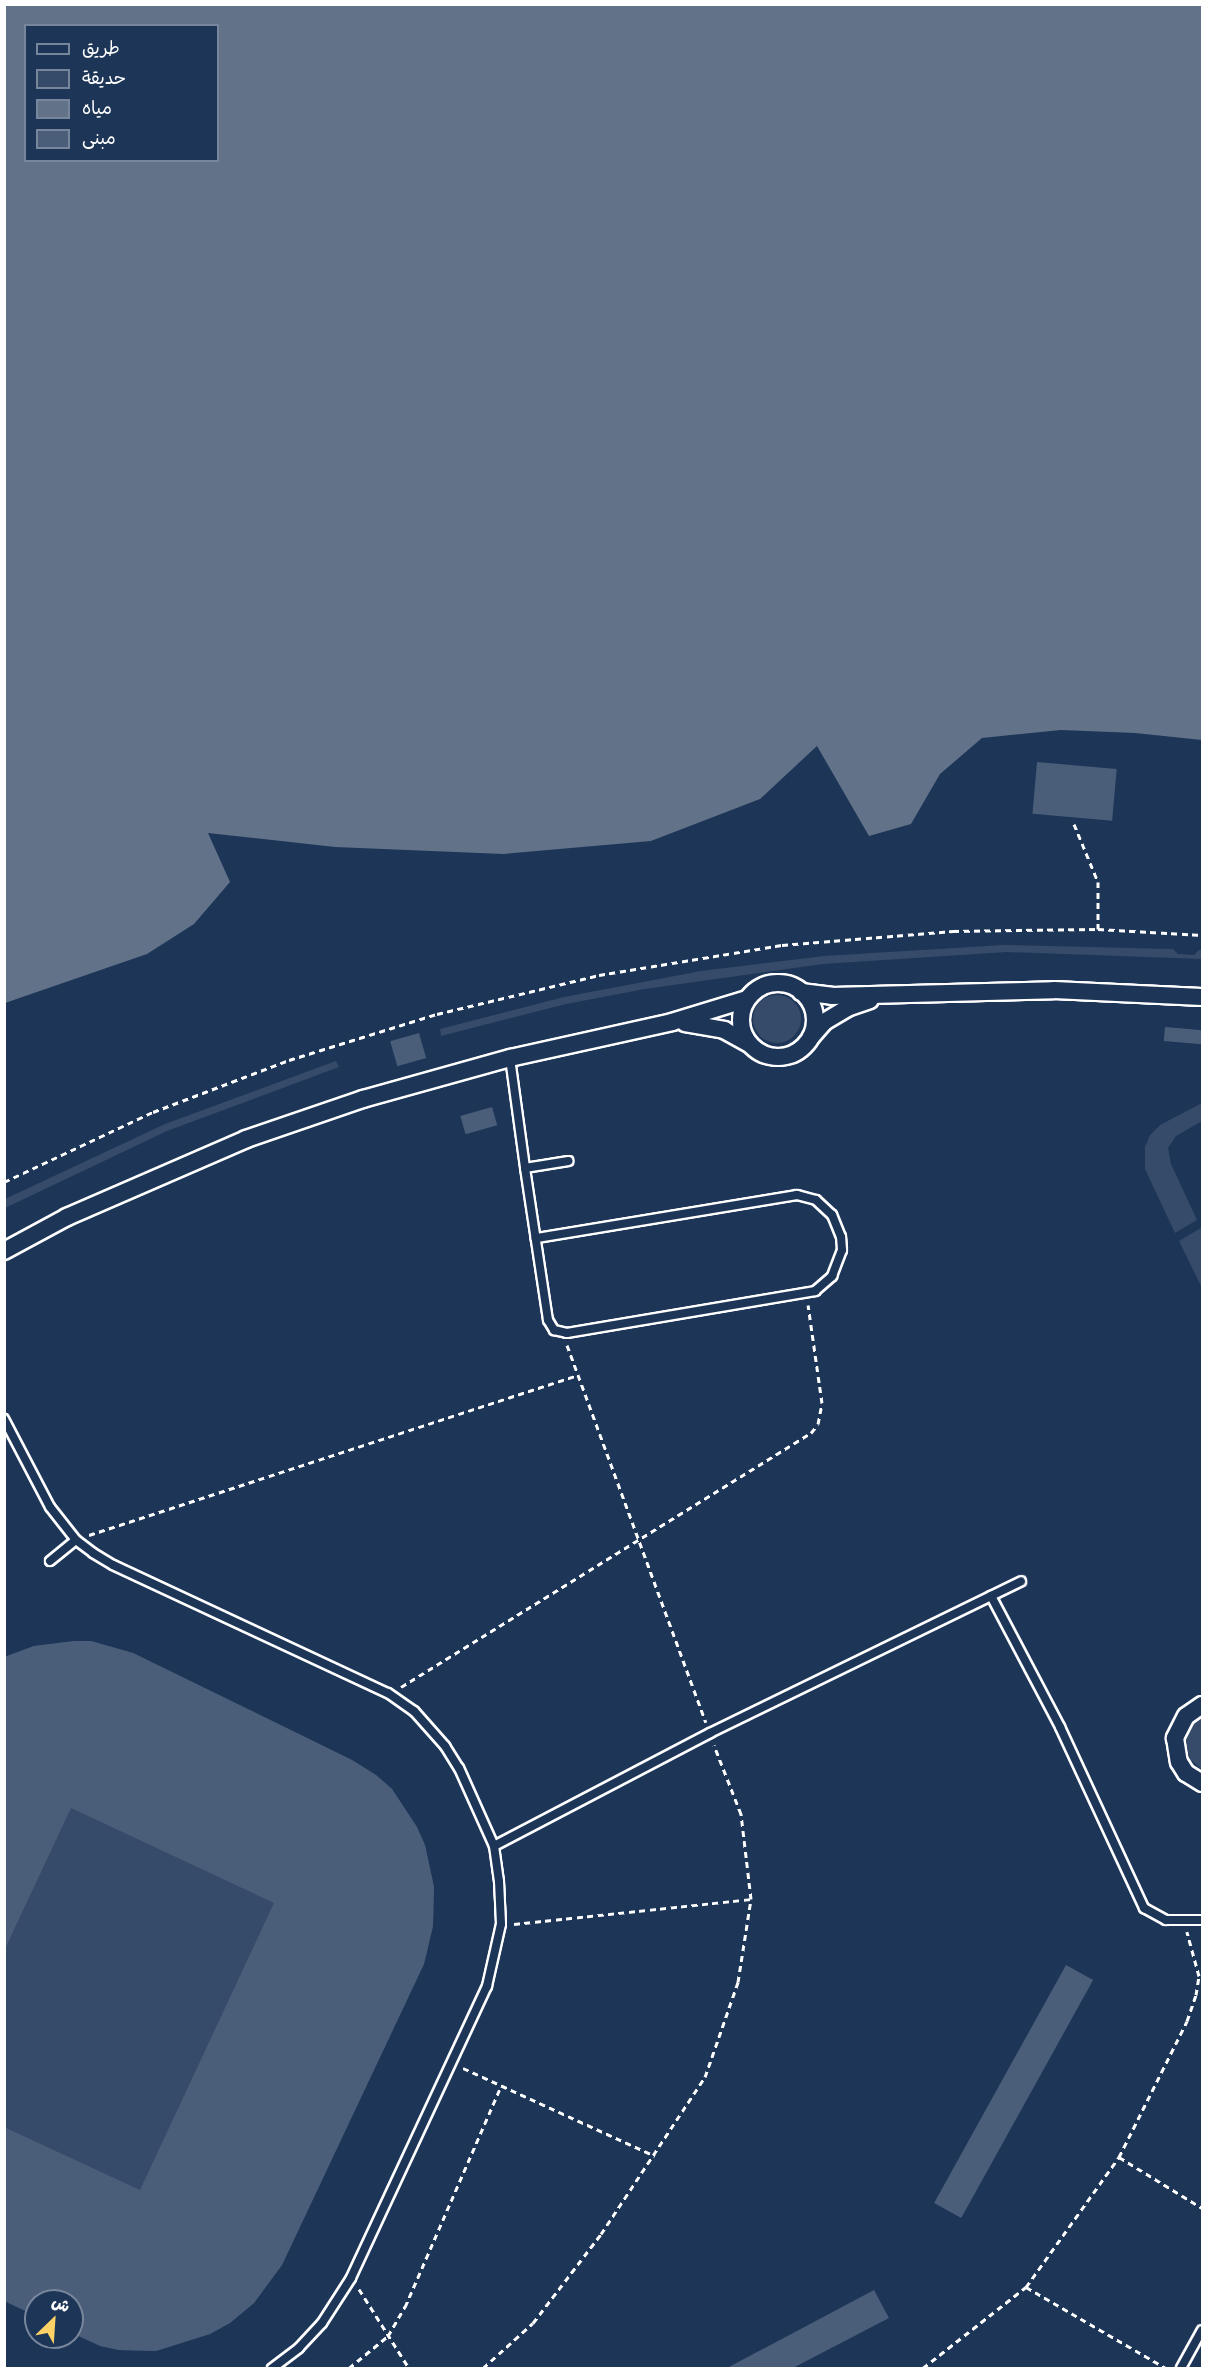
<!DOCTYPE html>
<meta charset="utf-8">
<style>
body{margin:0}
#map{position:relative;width:1207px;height:2373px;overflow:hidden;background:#1d3557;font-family:"Shantell Sans","Playpen Sans Arabic",sans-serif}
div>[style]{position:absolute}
.green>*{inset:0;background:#364b69}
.round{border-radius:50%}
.water>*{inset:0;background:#617289}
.building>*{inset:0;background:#4a5d79;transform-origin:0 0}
.path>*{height:3px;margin-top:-1.5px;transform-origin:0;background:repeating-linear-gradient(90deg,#fff 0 6px,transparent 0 10.5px)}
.roads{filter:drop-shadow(2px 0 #fff) drop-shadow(-2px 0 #fff) drop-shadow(0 2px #fff) drop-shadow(0 -2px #fff)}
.lane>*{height:8px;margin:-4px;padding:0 4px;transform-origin:4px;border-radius:4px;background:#1d3557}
.street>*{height:16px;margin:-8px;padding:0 8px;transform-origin:8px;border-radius:8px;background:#1d3557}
.street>.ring{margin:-8px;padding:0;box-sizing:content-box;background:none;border:16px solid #1d3557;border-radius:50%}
span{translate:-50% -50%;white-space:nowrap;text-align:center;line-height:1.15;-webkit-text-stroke:5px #1d3557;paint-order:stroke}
.frame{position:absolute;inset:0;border:6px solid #fff;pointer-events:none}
.legend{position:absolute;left:24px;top:24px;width:195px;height:138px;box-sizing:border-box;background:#1d3557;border:2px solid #77869a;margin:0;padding:8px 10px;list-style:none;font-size:18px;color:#fff}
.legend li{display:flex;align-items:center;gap:12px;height:30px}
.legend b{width:30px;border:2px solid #77869a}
.north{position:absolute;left:24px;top:2289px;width:60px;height:60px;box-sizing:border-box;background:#1d3557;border:2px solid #77869a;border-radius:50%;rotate:25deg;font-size:16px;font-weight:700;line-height:24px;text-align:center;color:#fff}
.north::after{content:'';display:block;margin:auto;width:21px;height:27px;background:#ffd166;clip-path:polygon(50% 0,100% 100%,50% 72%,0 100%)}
</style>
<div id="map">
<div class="green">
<i style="clip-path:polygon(1003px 945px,1173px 949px,1178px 954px,1194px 955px,1199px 950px,1202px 950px,1202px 959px,1007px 952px,823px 964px,645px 989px,566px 1004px,441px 1036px,440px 1029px,564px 997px,701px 971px,824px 956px)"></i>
<i class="round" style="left:753px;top:995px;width:48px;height:48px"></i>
<i style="clip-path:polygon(336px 1061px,339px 1067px,167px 1131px,5px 1208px,5px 1199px,165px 1124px)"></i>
<i style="clip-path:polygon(1202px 1103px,1202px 1121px,1176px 1136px,1168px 1148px,1171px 1164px,1197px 1220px,1175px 1233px,1145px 1169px,1145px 1147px,1150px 1135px,1160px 1125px)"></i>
<i style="clip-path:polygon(1201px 1228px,1202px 1231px,1202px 1288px,1179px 1241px)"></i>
<i style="clip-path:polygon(74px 1641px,91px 1641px,133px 1653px,352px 1760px,376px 1775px,392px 1789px,417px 1827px,425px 1845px,434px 1887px,433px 1926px,424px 1964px,282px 2265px,254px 2303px,230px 2323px,210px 2334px,156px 2351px,119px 2350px,100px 2346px,72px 2301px,5px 2301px,5px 1657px,34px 1646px)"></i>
<i style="clip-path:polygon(1202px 1716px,1202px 1770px,1190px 1759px,1185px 1742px,1192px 1724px)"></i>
</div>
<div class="water">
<i style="clip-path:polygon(evenodd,5px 4px,1202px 5px,1202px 740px,1135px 733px,1061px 730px,982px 738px,940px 774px,911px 824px,869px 836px,817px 746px,760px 799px,651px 841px,503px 854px,335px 847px,208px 833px,230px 882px,194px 924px,147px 954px,5px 1003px,5px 4px,26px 26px,218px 26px,218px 160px,26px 160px,26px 26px)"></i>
</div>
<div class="building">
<i style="left:1037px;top:762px;width:80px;height:52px;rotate:5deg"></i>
<i style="left:1165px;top:1027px;width:38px;height:14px;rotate:5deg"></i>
<i style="left:419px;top:1033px;width:26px;height:30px;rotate:74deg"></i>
<i style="left:492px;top:1107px;width:19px;height:33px;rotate:74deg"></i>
<i style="clip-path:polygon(74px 1641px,91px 1641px,133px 1653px,352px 1760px,376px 1775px,392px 1789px,417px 1827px,425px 1845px,434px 1887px,433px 1926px,424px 1964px,282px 2265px,254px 2303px,230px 2323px,210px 2334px,156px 2351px,119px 2350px,100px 2346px,72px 2333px,72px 2301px,36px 2301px,36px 2316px,4px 2301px,4px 2127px,140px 2190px,274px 1903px,71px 1808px,4px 1951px,4px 1657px,34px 1646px)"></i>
<i style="left:1066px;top:1965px;width:31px;height:272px;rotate:29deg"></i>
<i style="clip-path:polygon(874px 2290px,889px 2318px,793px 2368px,727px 2368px)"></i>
</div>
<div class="path">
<i style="left:1074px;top:824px;width:63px;rotate:67.5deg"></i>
<i style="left:1098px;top:882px;width:47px;rotate:90deg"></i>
<i style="left:4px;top:1182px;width:165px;rotate:-25.2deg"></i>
<i style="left:153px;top:1112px;width:146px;rotate:-20.9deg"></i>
<i style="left:289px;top:1060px;width:155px;rotate:-17.3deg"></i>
<i style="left:437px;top:1014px;width:167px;rotate:-13.5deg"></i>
<i style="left:599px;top:975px;width:185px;rotate:-9.3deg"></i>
<i style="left:782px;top:945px;width:172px;rotate:-4.7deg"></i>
<i style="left:953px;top:931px;width:145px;rotate:-0.8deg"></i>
<i style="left:1098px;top:929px;width:104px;rotate:3.3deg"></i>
<i style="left:567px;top:1345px;width:402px;rotate:69.8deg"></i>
<i style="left:89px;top:1535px;width:515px;rotate:-18.12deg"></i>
<i style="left:401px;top:1687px;width:482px;rotate:-31.8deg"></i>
<i style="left:811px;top:1433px;width:11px;rotate:-52deg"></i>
<i style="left:818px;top:1424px;width:21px;rotate:-79deg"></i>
<i style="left:822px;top:1403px;width:99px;rotate:-98.1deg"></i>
<i style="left:514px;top:1924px;width:238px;rotate:-6deg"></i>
<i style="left:463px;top:2068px;width:211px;rotate:24.6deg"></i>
<i style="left:1119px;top:2157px;width:97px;rotate:31.6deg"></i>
<i style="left:1026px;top:2287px;width:162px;rotate:30.1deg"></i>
<i style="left:359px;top:2289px;width:93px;rotate:57.7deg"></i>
<i style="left:349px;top:2368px;width:50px;rotate:-39.4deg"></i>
<i style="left:388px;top:2336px;width:34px;rotate:-60deg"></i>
<i style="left:405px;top:2307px;width:241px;rotate:-66.5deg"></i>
<i style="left:483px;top:2368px;width:67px;rotate:-42deg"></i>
<i style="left:533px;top:2323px;width:112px;rotate:-52.6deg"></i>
<i style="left:601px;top:2234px;width:188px;rotate:-56.5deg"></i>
<i style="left:705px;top:2077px;width:101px;rotate:-70.8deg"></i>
<i style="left:738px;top:1982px;width:84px;rotate:-81.1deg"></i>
<i style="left:751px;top:1899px;width:86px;rotate:-96.7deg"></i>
<i style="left:741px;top:1814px;width:74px;rotate:-111.4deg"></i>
<i style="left:923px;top:2368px;width:131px;rotate:-38.2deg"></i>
<i style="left:1026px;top:2287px;width:160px;rotate:-54.4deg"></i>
<i style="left:1119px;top:2157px;width:152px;rotate:-63.4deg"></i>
<i style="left:1187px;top:2021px;width:28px;rotate:-71deg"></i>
<i style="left:1196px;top:1995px;width:19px;rotate:-81deg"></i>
<i style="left:1199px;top:1976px;width:46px;rotate:-105.3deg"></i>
</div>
<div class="roads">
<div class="lane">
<i style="left:510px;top:1058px;width:111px;rotate:82.2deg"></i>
<i style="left:525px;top:1168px;width:154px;rotate:81.4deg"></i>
<i style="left:548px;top:1320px;width:12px;rotate:59deg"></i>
<i style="left:554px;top:1330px;width:13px;rotate:13deg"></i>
<i style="left:567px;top:1333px;width:252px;rotate:-9.6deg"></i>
<i style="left:815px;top:1291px;width:23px;rotate:-41deg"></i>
<i style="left:832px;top:1276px;width:28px;rotate:-69deg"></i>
<i style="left:842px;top:1250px;width:13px;rotate:-94deg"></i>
<i style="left:841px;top:1237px;width:24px;rotate:-112deg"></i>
<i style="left:832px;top:1215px;width:22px;rotate:-137deg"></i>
<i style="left:816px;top:1200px;width:20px;rotate:-165deg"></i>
<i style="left:797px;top:1195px;width:265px;rotate:170.6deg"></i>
<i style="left:525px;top:1168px;width:44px;rotate:-9.2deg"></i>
<i style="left:4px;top:1419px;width:99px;rotate:62.4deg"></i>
<i style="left:50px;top:1507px;width:42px;rotate:51.8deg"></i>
<i style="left:76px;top:1540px;width:21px;rotate:37deg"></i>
<i style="left:93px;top:1553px;width:23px;rotate:31deg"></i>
<i style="left:113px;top:1565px;width:303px;rotate:25deg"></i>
<i style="left:388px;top:1693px;width:32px;rotate:35deg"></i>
<i style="left:414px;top:1711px;width:47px;rotate:48.5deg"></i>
<i style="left:445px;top:1746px;width:26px;rotate:58deg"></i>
<i style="left:459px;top:1768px;width:85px;rotate:65.8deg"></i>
<i style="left:494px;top:1846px;width:35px;rotate:82deg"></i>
<i style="left:499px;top:1881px;width:43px;rotate:87.3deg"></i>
<i style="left:501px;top:1924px;width:64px;rotate:102.7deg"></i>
<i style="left:487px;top:1986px;width:322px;rotate:115deg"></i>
<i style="left:351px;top:2278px;width:54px;rotate:122.8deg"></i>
<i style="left:322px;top:2323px;width:34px;rotate:133deg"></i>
<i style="left:299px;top:2348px;width:34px;rotate:143deg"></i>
<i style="left:50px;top:1561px;width:33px;rotate:-39deg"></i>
<i style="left:991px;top:1596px;width:148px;rotate:62.2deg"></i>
<i style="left:1060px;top:1727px;width:200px;rotate:65.1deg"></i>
<i style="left:1144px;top:1908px;width:25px;rotate:29deg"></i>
<i style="left:1166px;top:1920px;width:36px"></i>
<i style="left:494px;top:1846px;width:244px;rotate:-27.6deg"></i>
<i style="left:710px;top:1733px;width:346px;rotate:-26deg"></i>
<i style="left:1181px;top:2368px;width:43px;rotate:-61.1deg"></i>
</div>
<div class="street">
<i class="ring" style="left:741px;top:983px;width:58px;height:58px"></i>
<i style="left:801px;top:992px;width:31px;rotate:7deg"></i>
<i style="left:832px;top:996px;width:222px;rotate:-1.5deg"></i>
<i style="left:1054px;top:990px;width:148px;rotate:2.7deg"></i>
<i style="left:685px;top:1023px;width:40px;rotate:10deg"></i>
<i style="left:724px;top:1030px;width:29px;rotate:29deg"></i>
<i style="left:811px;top:1037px;width:20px;rotate:-49deg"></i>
<i style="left:824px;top:1022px;width:27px;rotate:-31deg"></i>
<i style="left:847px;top:1008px;width:24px;rotate:-19deg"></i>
<i style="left:4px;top:1251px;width:72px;rotate:-28.4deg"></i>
<i style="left:67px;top:1217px;width:195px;rotate:-23.5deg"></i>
<i style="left:246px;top:1139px;width:124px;rotate:-18.9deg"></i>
<i style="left:363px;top:1099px;width:153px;rotate:-15.6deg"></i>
<i style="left:510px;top:1058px;width:166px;rotate:-12.5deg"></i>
<i style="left:672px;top:1022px;width:78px;rotate:-17deg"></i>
<i style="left:1202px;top:1705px;width:19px;rotate:145deg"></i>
<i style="left:1186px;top:1716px;width:25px;rotate:117deg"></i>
<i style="left:1175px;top:1738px;width:24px;rotate:81deg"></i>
<i style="left:1179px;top:1762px;width:13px;rotate:58deg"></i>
<i style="left:1186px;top:1773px;width:19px;rotate:32deg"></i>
</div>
</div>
<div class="frame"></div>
<ul class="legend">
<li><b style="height:8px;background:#1d3557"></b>طريق</li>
<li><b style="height:16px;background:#364b69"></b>حديقة</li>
<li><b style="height:16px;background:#617289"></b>مياه</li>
<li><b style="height:16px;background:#4a5d79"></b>مبنى</li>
</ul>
<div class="north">ش</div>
</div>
